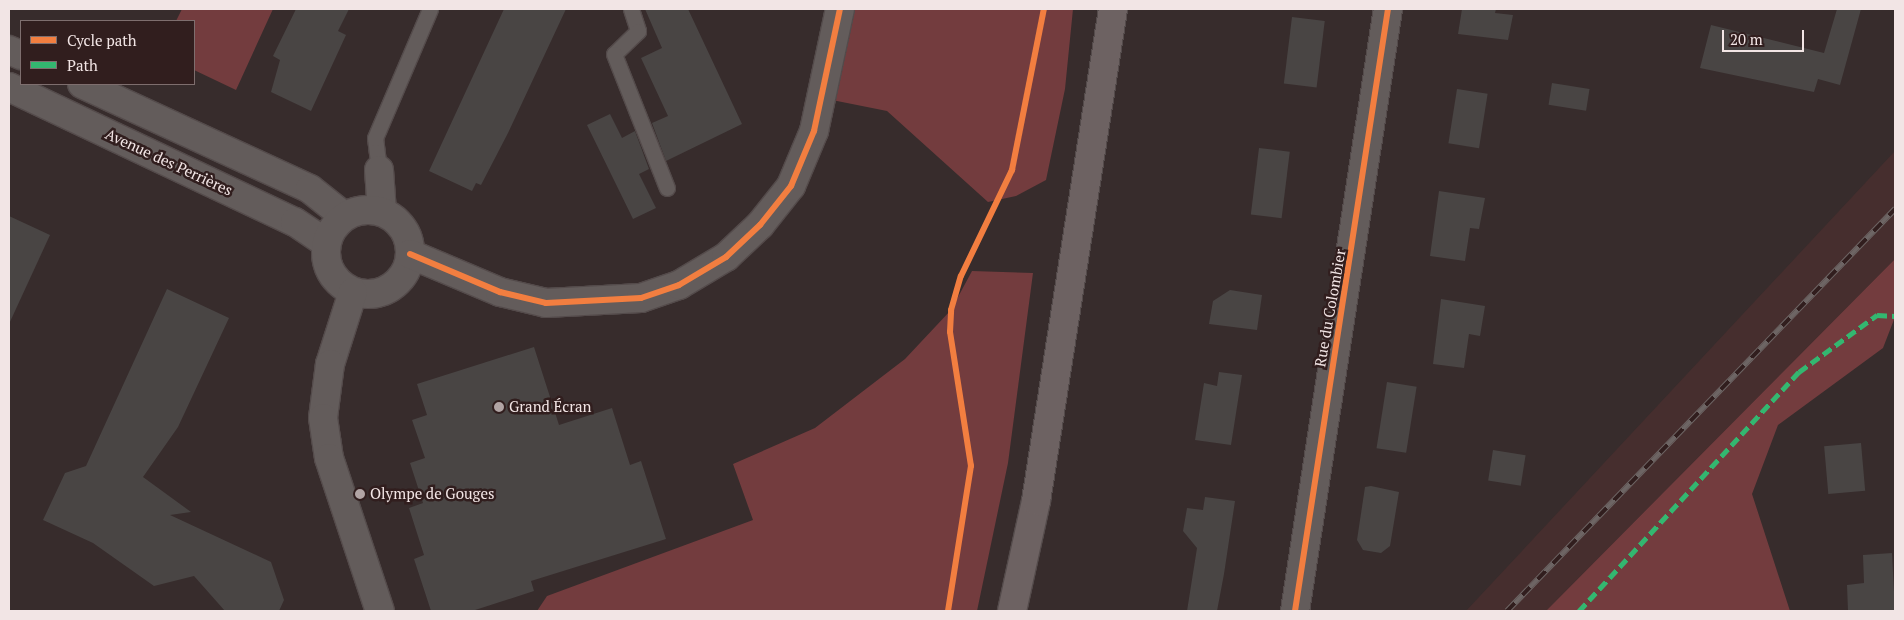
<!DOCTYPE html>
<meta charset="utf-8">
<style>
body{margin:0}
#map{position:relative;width:1904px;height:620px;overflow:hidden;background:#372c2c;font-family:"PT Serif",serif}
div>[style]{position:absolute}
.built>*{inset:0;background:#462e2e}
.green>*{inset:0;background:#733c3e}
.building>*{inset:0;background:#494544;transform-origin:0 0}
.roads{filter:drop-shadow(1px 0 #544b4b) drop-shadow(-1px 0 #544b4b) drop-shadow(0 1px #544b4b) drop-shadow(0 -1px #544b4b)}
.service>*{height:15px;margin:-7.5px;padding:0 7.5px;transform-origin:7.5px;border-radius:7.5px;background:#635c5b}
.minor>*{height:28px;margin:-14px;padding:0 14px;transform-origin:14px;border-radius:14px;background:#635c5b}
.tertiary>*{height:28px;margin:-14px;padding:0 14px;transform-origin:14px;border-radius:14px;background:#635c5b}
.tertiary>.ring{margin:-14px;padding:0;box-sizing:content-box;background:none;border:28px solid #635c5b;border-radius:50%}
.secondary>*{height:28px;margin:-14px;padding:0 14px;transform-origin:14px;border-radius:14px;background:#6d6262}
.rail>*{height:5.5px;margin-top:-2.75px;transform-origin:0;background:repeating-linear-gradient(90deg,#311e1e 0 11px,#6d6564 0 22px);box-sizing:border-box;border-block:1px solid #6d6564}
.quiet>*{height:5px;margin-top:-2.5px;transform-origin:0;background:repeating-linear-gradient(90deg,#33b770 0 10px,transparent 0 15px)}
.cycleway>*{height:6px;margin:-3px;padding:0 3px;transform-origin:3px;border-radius:3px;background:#f27e40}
.dots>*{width:14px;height:14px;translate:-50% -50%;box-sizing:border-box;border:2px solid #311e1e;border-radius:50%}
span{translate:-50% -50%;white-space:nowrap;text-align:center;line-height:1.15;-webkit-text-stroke:5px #311e1e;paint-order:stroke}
.street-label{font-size:15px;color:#f2e5e5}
.poi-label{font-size:15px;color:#f2e5e5}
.left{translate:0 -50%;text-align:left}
.frame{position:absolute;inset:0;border:10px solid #f2e5e5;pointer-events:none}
.legend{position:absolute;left:20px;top:20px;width:175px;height:65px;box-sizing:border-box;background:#311e1e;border:1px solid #7e6e6e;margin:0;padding:6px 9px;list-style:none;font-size:15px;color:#f2e5e5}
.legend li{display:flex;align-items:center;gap:10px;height:25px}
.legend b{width:25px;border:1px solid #7e6e6e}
.scale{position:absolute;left:1722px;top:30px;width:82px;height:22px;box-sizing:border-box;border:2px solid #f2e5e5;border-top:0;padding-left:6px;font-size:15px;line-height:18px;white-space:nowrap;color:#f2e5e5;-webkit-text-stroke:4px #311e1e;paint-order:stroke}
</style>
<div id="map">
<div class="built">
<i style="clip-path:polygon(1895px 151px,1895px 259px,1546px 611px,1466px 611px)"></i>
</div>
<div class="green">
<i style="clip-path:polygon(182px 9px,273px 9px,236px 90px,194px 70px,194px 21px,176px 21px)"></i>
<i style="clip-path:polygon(850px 9px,1073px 9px,1065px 89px,1046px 180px,1016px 196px,988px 202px,887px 111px,832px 100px)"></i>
<i style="clip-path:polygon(1895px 259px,1895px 317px,1883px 348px,1778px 425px,1752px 494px,1790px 611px,1546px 611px)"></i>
<i style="clip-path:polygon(972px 271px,1033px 273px,1008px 463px,977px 611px,537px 611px,547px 596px,753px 520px,733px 464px,815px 428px,905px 359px,951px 310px)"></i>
</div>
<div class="building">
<i style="clip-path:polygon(296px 9px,349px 9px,338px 31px,346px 35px,311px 111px,271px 92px,280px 60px,273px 56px)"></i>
<i style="clip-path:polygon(504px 9px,566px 9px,508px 133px,481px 185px,476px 183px,472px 191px,429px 171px)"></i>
<i style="clip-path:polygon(645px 9px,688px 9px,742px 124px,666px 161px,652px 123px,668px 116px,641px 58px,662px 48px)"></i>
<i style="clip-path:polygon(1462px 9px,1496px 9px,1495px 13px,1513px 15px,1508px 40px,1458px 34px)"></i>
<i style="clip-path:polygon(1837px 9px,1861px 9px,1840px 85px,1818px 79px,1814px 92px,1700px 68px,1711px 25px,1824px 53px)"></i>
<i style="left:1292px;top:17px;width:33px;height:67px;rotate:7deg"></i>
<i style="left:1552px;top:83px;width:38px;height:22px;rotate:9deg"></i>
<i style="left:1457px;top:89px;width:31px;height:55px;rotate:9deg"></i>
<i style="clip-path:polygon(610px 114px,622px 138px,635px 131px,649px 169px,639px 174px,656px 208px,633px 219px,587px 125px)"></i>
<i style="left:1259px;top:148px;width:31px;height:67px;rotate:7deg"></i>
<i style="clip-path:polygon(1439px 191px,1485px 198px,1479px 229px,1470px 228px,1465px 261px,1430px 256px)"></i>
<i style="clip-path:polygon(9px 216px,50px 235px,9px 324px)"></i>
<i style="clip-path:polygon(167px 289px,229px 318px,178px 427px,143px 477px,191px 512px,170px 515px,271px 562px,284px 600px,279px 611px,225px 611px,194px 576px,154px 586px,93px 543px,43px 520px,65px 473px,86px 466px)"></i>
<i style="clip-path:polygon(1230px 290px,1262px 295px,1257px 330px,1209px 324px,1213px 301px)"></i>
<i style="clip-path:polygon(1441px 299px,1485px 306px,1480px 336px,1469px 334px,1464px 368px,1433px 364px)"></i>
<i style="clip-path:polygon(534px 347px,559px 425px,612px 408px,630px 465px,641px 461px,666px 539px,531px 581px,534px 591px,472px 611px,431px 611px,414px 559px,424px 555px,409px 508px,423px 503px,410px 463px,425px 458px,412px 420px,427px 415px,417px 384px)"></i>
<i style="clip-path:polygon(1219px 372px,1242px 375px,1231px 445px,1195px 440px,1204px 383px,1217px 386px)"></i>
<i style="left:1387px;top:382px;width:30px;height:67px;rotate:9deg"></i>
<i style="left:1861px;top:443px;width:48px;height:37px;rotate:85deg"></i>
<i style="left:1493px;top:450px;width:33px;height:31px;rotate:9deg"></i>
<i style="clip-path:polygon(1371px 486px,1399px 492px,1390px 546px,1381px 553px,1363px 550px,1357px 540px,1365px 487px)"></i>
<i style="clip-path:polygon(1205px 497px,1235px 501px,1224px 574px,1217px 611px,1187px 611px,1197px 548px,1183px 531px,1187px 508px,1203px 510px)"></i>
<i style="clip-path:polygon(1892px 553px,1895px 611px,1848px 611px,1847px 585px,1864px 583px,1863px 555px)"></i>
</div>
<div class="roads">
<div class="service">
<i style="left:631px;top:9px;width:23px;rotate:72deg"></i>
<i style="left:638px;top:31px;width:33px;rotate:136deg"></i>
<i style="left:614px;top:54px;width:144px;rotate:68.4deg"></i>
<i style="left:379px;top:170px;width:32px;rotate:-97deg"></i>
<i style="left:375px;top:138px;width:140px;rotate:-66.9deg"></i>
</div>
<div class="minor">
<i style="left:379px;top:170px;width:42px;rotate:85.9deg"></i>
<i style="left:1295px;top:611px;width:609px;rotate:-81.22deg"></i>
</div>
<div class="tertiary">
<i style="left:9px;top:50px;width:13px;rotate:23deg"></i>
<i style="left:82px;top:84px;width:251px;rotate:24.7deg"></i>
<i style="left:310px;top:189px;width:43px;rotate:38.5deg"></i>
<i style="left:9px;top:87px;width:316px;rotate:25.3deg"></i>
<i style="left:295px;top:222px;width:37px;rotate:34deg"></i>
<i class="ring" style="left:326px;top:210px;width:56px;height:56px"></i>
<i style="left:410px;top:254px;width:98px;rotate:22.9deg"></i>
<i style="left:500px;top:292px;width:47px;rotate:13.4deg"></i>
<i style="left:546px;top:303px;width:95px;rotate:-3deg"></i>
<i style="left:641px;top:298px;width:40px;rotate:-18.9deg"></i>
<i style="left:679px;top:285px;width:55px;rotate:-30.8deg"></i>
<i style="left:726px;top:257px;width:47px;rotate:-43.3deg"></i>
<i style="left:760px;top:225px;width:50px;rotate:-51.5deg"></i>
<i style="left:791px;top:186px;width:60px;rotate:-67.3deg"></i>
<i style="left:814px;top:131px;width:125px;rotate:-78deg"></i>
<i style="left:353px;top:292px;width:76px;rotate:107.7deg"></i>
<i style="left:330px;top:364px;width:54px;rotate:97.4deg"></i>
<i style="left:323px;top:418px;width:40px;rotate:81.5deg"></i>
<i style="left:329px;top:458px;width:161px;rotate:71.6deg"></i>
</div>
<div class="secondary">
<i style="left:1012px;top:611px;width:113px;rotate:-77.7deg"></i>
<i style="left:1036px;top:501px;width:498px;rotate:-81.1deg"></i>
</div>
</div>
<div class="rail">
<i style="left:1507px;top:611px;width:559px;rotate:-46.02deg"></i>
</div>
<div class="quiet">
<i style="left:1579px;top:611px;width:325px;rotate:-47.4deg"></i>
<i style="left:1799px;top:372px;width:97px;rotate:-36.2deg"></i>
<i style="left:1877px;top:315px;width:18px;rotate:3deg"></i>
</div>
<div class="cycleway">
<i style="left:410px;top:254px;width:98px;rotate:22.9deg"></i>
<i style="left:500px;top:292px;width:47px;rotate:13.4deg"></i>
<i style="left:546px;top:303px;width:95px;rotate:-3deg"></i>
<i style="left:641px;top:298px;width:40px;rotate:-18.9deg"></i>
<i style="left:679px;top:285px;width:55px;rotate:-30.8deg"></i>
<i style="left:726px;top:257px;width:47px;rotate:-43.3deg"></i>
<i style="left:760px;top:225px;width:50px;rotate:-51.5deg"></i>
<i style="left:791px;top:186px;width:60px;rotate:-67.3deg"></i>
<i style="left:814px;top:131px;width:125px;rotate:-78deg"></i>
<i style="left:948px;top:611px;width:147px;rotate:-81deg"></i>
<i style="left:971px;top:466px;width:136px;rotate:-98.9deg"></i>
<i style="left:950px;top:332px;width:22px;rotate:-87deg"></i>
<i style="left:951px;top:310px;width:35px;rotate:-74deg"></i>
<i style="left:961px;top:276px;width:118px;rotate:-64.3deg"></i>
<i style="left:1012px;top:170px;width:164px;rotate:-78.8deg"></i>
<i style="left:1295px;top:611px;width:609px;rotate:-81.22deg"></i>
</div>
<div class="dots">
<i style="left:499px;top:407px;background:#b1a4a4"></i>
<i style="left:360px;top:494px;background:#b1a4a4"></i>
</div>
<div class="street-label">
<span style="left:169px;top:162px;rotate:25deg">Avenue des Perrières</span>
<span style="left:1330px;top:308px;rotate:-80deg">Rue du Colombier</span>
</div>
<div class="poi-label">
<span class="left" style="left:509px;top:407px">Grand Écran</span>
<span class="left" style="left:370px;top:494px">Olympe de Gouges</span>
</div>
<div class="frame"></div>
<ul class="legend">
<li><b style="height:6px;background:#f27e40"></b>Cycle path</li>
<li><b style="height:6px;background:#33b770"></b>Path</li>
</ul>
<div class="scale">20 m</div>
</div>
